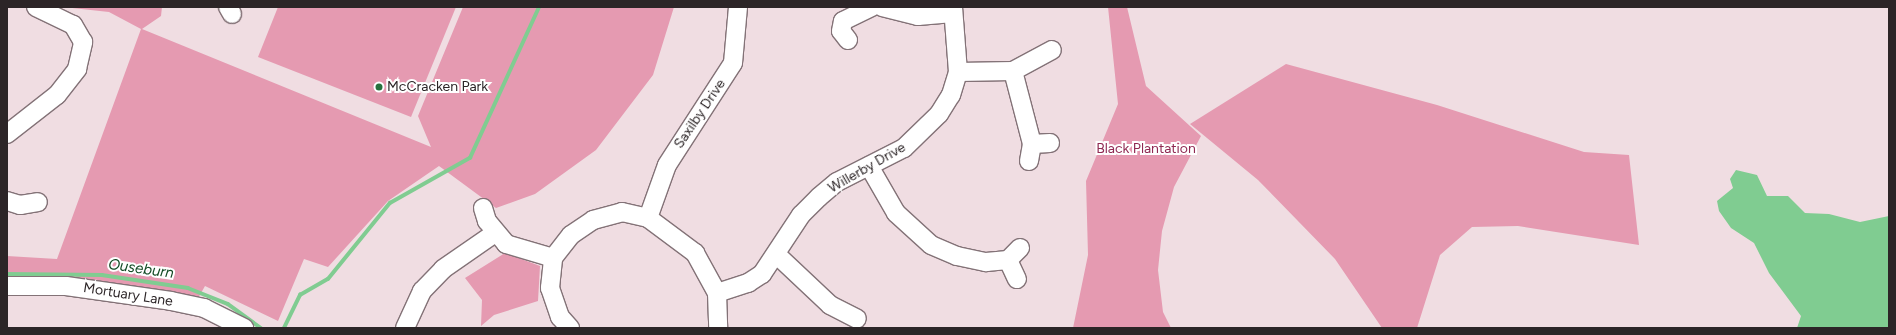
<!DOCTYPE html>
<style>
body{margin:0}
#map{position:relative;width:1896px;height:335px;overflow:hidden;background:#f0dde2;font-family:Figtree,sans-serif}
div>[style]{position:absolute}
.green>*{inset:0;background:#e59ab1}
.water>*{inset:0;background:#80cc91}
.stream>*{height:3.5px;margin:-1.75px;padding:0 1.75px;transform-origin:1.75px;border-radius:1.75px;background:#80cc91}
.roads{filter:drop-shadow(1px 0 #837277) drop-shadow(-1px 0 #837277) drop-shadow(0 1px #837277) drop-shadow(0 -1px #837277)}
.minor>*{height:18px;margin:-9px;padding:0 9px;transform-origin:9px;border-radius:9px;background:#fff}
.dots>*{width:11px;height:11px;translate:-50% -50%;box-sizing:border-box;border:2px solid #fff;border-radius:50%}
span{translate:-50% -50%;white-space:nowrap;text-align:center;line-height:1.15;-webkit-text-stroke:4px #fff;paint-order:stroke}
.poi-label{font-size:14px;color:#2c2527}
.left{translate:0 -50%;text-align:left}
.street-label{font-size:14px;color:#2c2527}
.park-label{font-size:14px;color:#8f2852}
.water-label{font-size:15px;color:#124a24;font-style:italic}
.frame{position:absolute;inset:0;border:8px solid #2c2527;pointer-events:none}
</style>
<div id="map">
<div class="green">
<i style="clip-path:polygon(63px 7px,162px 7px,161px 16px,142px 29px,431px 147px,418px 116px,463px 7px,674px 7px,653px 75px,596px 150px,535px 194px,496px 208px,439px 166px,388px 201px,328px 267px,304px 259px,278px 321px,205px 286px,197px 300px,7px 280px,7px 256px,57px 259px,141px 29px,109px 12px)"></i>
<i style="clip-path:polygon(278px 7px,456px 7px,411px 117px,258px 57px)"></i>
<i style="clip-path:polygon(1108px 7px,1127px 7px,1146px 86px,1201px 136px,1174px 187px,1162px 231px,1158px 270px,1163px 312px,1171px 328px,1073px 328px,1088px 255px,1086px 181px,1118px 104px)"></i>
<i style="clip-path:polygon(1286px 64px,1437px 105px,1584px 152px,1629px 155px,1639px 245px,1518px 226px,1472px 227px,1440px 255px,1417px 328px,1382px 328px,1335px 259px,1258px 180px,1190px 124px)"></i>
<i style="clip-path:polygon(505px 253px,540px 266px,538px 301px,494px 315px,481px 326px,482px 300px,465px 278px)"></i>
</div>
<div class="water">
<i style="clip-path:polygon(1736px 170px,1757px 175px,1767px 196px,1788px 196px,1805px 213px,1829px 214px,1860px 222px,1889px 216px,1889px 328px,1797px 328px,1801px 316px,1769px 273px,1754px 243px,1731px 228px,1719px 211px,1717px 201px,1733px 188px,1730px 179px)"></i>
</div>
<div class="stream">
<i style="left:7px;top:274px;width:95px;rotate:0.6deg"></i>
<i style="left:102px;top:275px;width:87px;rotate:8.6deg"></i>
<i style="left:188px;top:288px;width:43px;rotate:21.8deg"></i>
<i style="left:228px;top:304px;width:41px;rotate:36deg"></i>
<i style="left:284px;top:328px;width:37px;rotate:-64deg"></i>
<i style="left:300px;top:295px;width:32px;rotate:-30deg"></i>
<i style="left:328px;top:279px;width:98px;rotate:-50.8deg"></i>
<i style="left:390px;top:203px;width:92px;rotate:-29.4deg"></i>
<i style="left:470px;top:158px;width:166px;rotate:-65.4deg"></i>
</div>
<div class="roads">
<div class="minor">
<i style="left:228px;top:7px;width:8px;rotate:60deg"></i>
<i style="left:882px;top:7px;width:37px;rotate:14deg"></i>
<i style="left:918px;top:16px;width:35px;rotate:-5deg"></i>
<i style="left:848px;top:40px;width:11px;rotate:-128deg"></i>
<i style="left:841px;top:31px;width:10px;rotate:-79deg"></i>
<i style="left:843px;top:21px;width:32px;rotate:-26deg"></i>
<i style="left:1013px;top:71px;width:75px;rotate:75.4deg"></i>
<i style="left:1032px;top:144px;width:18px;rotate:-3deg"></i>
<i style="left:958px;top:72px;width:55px;rotate:-1deg"></i>
<i style="left:1013px;top:71px;width:44px;rotate:-28.3deg"></i>
<i style="left:7px;top:134px;width:63px;rotate:-38deg"></i>
<i style="left:57px;top:95px;width:33px;rotate:-52deg"></i>
<i style="left:77px;top:69px;width:28px;rotate:-77deg"></i>
<i style="left:83px;top:42px;width:20px;rotate:-120deg"></i>
<i style="left:73px;top:25px;width:41px;rotate:-154.1deg"></i>
<i style="left:1029px;top:161px;width:17px;rotate:-80deg"></i>
<i style="left:869px;top:166px;width:54px;rotate:60.1deg"></i>
<i style="left:896px;top:213px;width:47px;rotate:42.4deg"></i>
<i style="left:931px;top:245px;width:28px;rotate:23deg"></i>
<i style="left:957px;top:256px;width:30px;rotate:12deg"></i>
<i style="left:986px;top:262px;width:22px;rotate:-5deg"></i>
<i style="left:1008px;top:260px;width:17px;rotate:-45deg"></i>
<i style="left:7px;top:201px;width:14px;rotate:17deg"></i>
<i style="left:20px;top:205px;width:18px;rotate:-9deg"></i>
<i style="left:483px;top:208px;width:14px;rotate:73deg"></i>
<i style="left:487px;top:221px;width:30px;rotate:50deg"></i>
<i style="left:506px;top:244px;width:49px;rotate:16.6deg"></i>
<i style="left:648px;top:218px;width:56px;rotate:-70.3deg"></i>
<i style="left:667px;top:165px;width:121px;rotate:-57.1deg"></i>
<i style="left:733px;top:63px;width:56px;rotate:-84.9deg"></i>
<i style="left:777px;top:255px;width:73px;rotate:43.3deg"></i>
<i style="left:830px;top:305px;width:30px;rotate:27deg"></i>
<i style="left:1008px;top:260px;width:21px;rotate:65deg"></i>
<i style="left:7px;top:286px;width:59px"></i>
<i style="left:66px;top:286px;width:106px;rotate:8.1deg"></i>
<i style="left:171px;top:301px;width:34px;rotate:12deg"></i>
<i style="left:204px;top:308px;width:45px;rotate:26.6deg"></i>
<i style="left:717px;top:293px;width:33px;rotate:-18deg"></i>
<i style="left:748px;top:283px;width:17px;rotate:-33deg"></i>
<i style="left:762px;top:274px;width:71px;rotate:-56.5deg"></i>
<i style="left:801px;top:215px;width:25px;rotate:-45deg"></i>
<i style="left:819px;top:197px;width:23px;rotate:-40deg"></i>
<i style="left:837px;top:182px;width:75px;rotate:-26.9deg"></i>
<i style="left:904px;top:148px;width:49px;rotate:-44.2deg"></i>
<i style="left:939px;top:114px;width:22px;rotate:-58deg"></i>
<i style="left:951px;top:95px;width:24px;rotate:-73deg"></i>
<i style="left:958px;top:72px;width:65px;rotate:-94.4deg"></i>
<i style="left:405px;top:328px;width:41px;rotate:-65.3deg"></i>
<i style="left:422px;top:291px;width:30px;rotate:-46deg"></i>
<i style="left:443px;top:269px;width:63px;rotate:-34.7deg"></i>
<i style="left:570px;top:328px;width:15px;rotate:-132deg"></i>
<i style="left:560px;top:317px;width:31px;rotate:-109deg"></i>
<i style="left:550px;top:288px;width:30px;rotate:-84deg"></i>
<i style="left:553px;top:258px;width:29px;rotate:-52deg"></i>
<i style="left:571px;top:235px;width:27px;rotate:-34deg"></i>
<i style="left:593px;top:220px;width:30px;rotate:-15deg"></i>
<i style="left:622px;top:212px;width:27px;rotate:13deg"></i>
<i style="left:648px;top:218px;width:59px;rotate:36.7deg"></i>
<i style="left:695px;top:253px;width:46px;rotate:61.2deg"></i>
<i style="left:717px;top:293px;width:35px;rotate:88deg"></i>
</div>
</div>
<div class="dots">
<i style="left:379px;top:87px;background:#28703e"></i>
</div>
<div class="poi-label">
<span class="left" style="left:387px;top:87px">McCracken Park</span>
</div>
<div class="street-label">
<span style="left:700px;top:114px;rotate:-56deg">Saxilby Drive</span>
<span style="left:867px;top:168px;rotate:-30deg">Willerby Drive</span>
<span style="left:128px;top:295px;rotate:9deg">Mortuary Lane</span>
</div>
<div class="park-label">
<span style="left:1146px;top:149px">Black Plantation</span>
</div>
<div class="water-label">
<span style="left:141px;top:269px;rotate:8deg">Ouseburn</span>
</div>
<div class="frame"></div>
</div>
